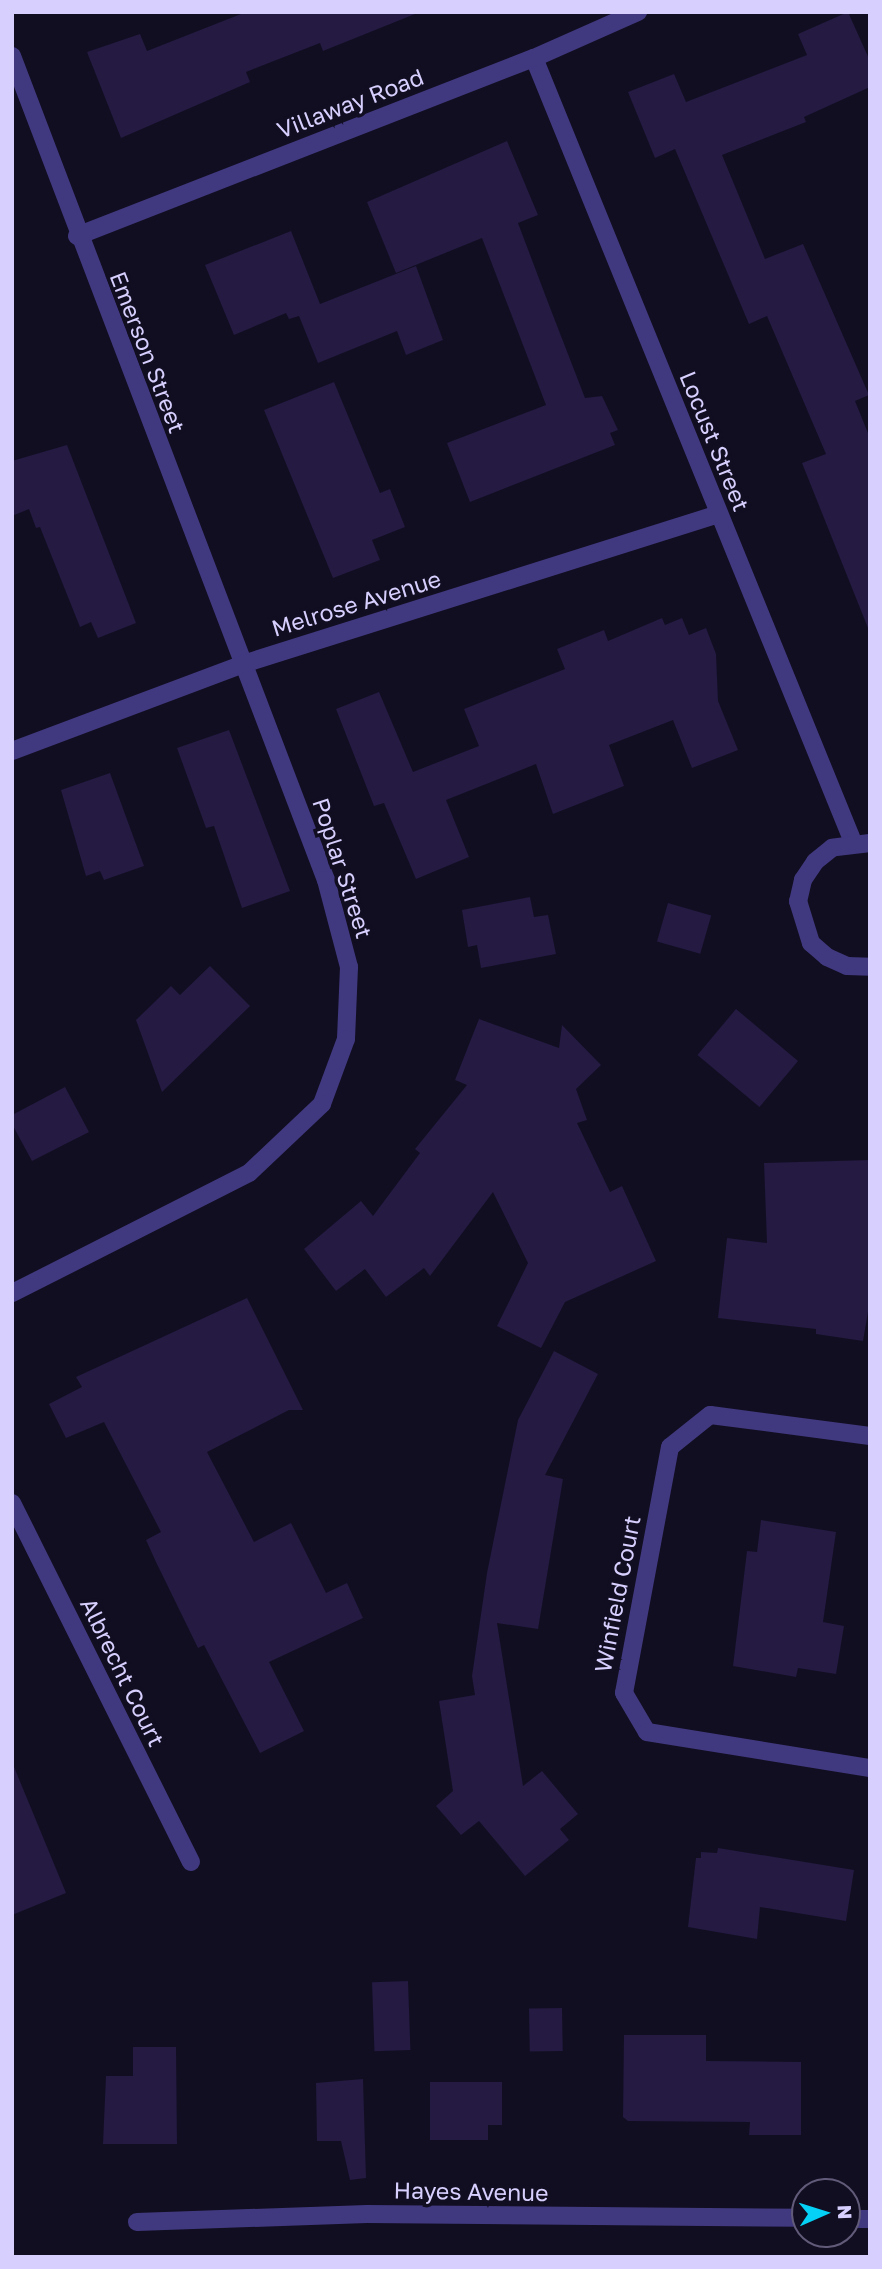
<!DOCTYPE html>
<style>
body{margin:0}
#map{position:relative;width:882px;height:2269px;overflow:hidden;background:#120e21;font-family:"Golos Text",sans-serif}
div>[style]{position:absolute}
.building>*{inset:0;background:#241a42;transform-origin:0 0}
.minor>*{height:18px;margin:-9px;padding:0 9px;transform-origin:9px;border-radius:9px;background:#403980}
span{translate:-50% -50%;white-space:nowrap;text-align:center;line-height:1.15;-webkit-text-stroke:7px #120e21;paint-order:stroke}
.street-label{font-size:23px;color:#d7cffe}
.frame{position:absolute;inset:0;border:14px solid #d7cffe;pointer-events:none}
.north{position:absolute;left:791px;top:2178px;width:70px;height:70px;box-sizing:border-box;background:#120e21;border:2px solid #615b79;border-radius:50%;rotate:87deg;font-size:19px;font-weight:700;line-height:28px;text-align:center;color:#d7cffe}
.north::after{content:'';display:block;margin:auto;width:24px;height:32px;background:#04d1f5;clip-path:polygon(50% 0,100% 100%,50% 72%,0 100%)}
</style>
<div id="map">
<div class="building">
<i style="clip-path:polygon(246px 12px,415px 14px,323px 51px,320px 43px,246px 72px,250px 82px,121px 138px,87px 52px,140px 34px,147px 51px)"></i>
<i style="clip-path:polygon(848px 12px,870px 61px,870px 87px,804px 117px,806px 122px,722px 155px,765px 259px,803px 244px,869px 395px,855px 401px,870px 438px,868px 628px,802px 463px,826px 454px,767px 316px,749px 324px,675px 149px,655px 158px,628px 92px,674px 74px,686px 102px,807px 55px,798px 34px)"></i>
<i style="clip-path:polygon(507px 141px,538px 215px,518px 223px,549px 305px,585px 398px,602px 396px,618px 430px,610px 433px,615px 445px,470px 502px,447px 443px,546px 405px,482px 238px,396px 273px,367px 202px)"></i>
<i style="clip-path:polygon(291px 231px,320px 304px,416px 266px,443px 340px,406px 355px,397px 331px,318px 363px,299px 316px,289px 319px,286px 313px,234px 335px,205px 265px)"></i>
<i style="clip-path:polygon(334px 382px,380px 493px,390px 489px,405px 527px,372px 540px,380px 560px,333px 578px,264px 410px)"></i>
<i style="clip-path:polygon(67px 445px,136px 623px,98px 638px,91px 622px,80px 627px,40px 527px,36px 528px,29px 509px,12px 516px,12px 461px)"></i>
<i style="clip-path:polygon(662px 618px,665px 625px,682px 618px,689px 635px,706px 628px,716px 654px,718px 701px,738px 750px,692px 768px,673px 720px,609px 745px,624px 786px,553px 814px,536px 764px,446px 800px,469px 857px,416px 879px,384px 803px,374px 806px,336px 709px,379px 692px,413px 772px,479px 746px,464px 709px,565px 669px,557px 649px,604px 630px,608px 641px)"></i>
<i style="clip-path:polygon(229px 730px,290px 891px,242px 908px,214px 826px,206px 828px,177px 748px)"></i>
<i style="clip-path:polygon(110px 773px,144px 866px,104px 880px,100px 871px,86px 876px,61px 790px)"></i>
<i style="clip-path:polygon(530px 897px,534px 917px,548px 915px,556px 954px,481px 968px,477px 945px,468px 947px,462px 910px)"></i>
<i style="left:668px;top:903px;width:45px;height:40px;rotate:16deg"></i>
<i style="clip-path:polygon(210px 966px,250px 1006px,162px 1092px,136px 1020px,171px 986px,180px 995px)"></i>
<i style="left:736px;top:1009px;width:81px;height:60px;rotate:40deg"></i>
<i style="clip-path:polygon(479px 1019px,559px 1048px,562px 1025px,601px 1065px,576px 1089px,587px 1120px,577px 1123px,610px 1192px,622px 1186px,656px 1261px,565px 1302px,541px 1348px,497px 1326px,528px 1263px,493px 1192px,430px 1276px,424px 1268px,386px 1297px,365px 1269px,336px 1291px,304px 1249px,361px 1201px,373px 1216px,420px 1153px,415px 1149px,467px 1085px,455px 1080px)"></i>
<i style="clip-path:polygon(65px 1087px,89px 1132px,32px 1161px,12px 1124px,12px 1115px)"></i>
<i style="clip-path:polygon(870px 1160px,870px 1300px,863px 1341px,816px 1334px,816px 1329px,718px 1318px,727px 1238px,767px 1243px,764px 1163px)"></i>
<i style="clip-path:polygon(247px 1298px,303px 1410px,289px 1410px,207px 1452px,254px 1542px,291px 1523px,326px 1593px,347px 1583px,363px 1618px,269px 1662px,304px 1731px,260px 1753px,204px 1645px,198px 1648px,156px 1562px,146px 1540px,161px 1532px,104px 1422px,66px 1438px,49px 1404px,82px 1387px,76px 1377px)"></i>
<i style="clip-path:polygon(554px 1351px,598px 1374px,545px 1475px,563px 1479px,538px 1629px,497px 1623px,523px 1786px,542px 1771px,578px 1814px,560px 1829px,569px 1840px,525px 1876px,479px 1821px,461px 1835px,436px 1806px,453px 1791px,439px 1701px,475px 1695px,472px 1676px,487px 1573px,518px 1420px)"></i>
<i style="clip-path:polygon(761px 1520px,836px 1532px,823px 1622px,844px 1626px,836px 1674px,798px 1668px,796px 1677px,733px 1666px,747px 1551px,757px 1552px)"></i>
<i style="clip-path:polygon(12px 1762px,66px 1893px,12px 1915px)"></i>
<i style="clip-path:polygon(718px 1848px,854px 1870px,846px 1921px,760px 1907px,757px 1939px,688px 1927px,696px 1858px,701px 1858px,701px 1852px,717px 1853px)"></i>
<i style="left:408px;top:1981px;width:69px;height:36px;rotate:88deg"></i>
<i style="left:562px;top:2008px;width:43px;height:33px;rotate:89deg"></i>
<i style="clip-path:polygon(624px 2035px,706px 2035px,706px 2061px,801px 2062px,801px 2135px,749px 2135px,750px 2122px,628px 2121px,623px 2117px)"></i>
<i style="clip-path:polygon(133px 2047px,176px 2047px,177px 2144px,103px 2144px,106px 2076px,133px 2076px)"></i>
<i style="clip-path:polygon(363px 2079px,366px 2178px,350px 2180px,341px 2141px,317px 2141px,316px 2083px)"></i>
<i style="clip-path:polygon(430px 2082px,502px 2082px,502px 2125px,488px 2125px,488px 2140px,430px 2140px)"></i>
</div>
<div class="minor">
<i style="left:12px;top:56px;width:882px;rotate:69.14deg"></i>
<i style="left:326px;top:880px;width:90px;rotate:75.2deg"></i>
<i style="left:349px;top:967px;width:72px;rotate:92.4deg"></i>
<i style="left:346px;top:1039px;width:69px;rotate:110.3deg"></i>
<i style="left:322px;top:1104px;width:100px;rotate:136.6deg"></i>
<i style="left:249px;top:1173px;width:266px;rotate:153.1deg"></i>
<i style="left:534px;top:58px;width:846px;rotate:67.86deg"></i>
<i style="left:77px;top:236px;width:490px;rotate:-21.3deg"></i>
<i style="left:534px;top:58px;width:114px;rotate:-23.9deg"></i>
<i style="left:12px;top:751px;width:247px;rotate:-20.6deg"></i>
<i style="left:243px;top:664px;width:499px;rotate:-17.5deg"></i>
<i style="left:870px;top:843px;width:38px;rotate:173deg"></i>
<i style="left:832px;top:848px;width:22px;rotate:141deg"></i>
<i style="left:815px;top:862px;width:22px;rotate:124deg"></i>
<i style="left:803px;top:880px;width:22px;rotate:103deg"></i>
<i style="left:798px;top:901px;width:44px;rotate:72.8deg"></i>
<i style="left:811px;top:943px;width:21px;rotate:41deg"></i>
<i style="left:827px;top:957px;width:22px;rotate:24deg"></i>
<i style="left:847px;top:966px;width:23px;rotate:2deg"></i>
<i style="left:870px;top:1436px;width:161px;rotate:-172.5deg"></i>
<i style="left:710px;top:1415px;width:51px;rotate:141.3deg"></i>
<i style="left:670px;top:1447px;width:250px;rotate:100.6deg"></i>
<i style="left:624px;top:1693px;width:45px;rotate:59.5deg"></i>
<i style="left:647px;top:1732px;width:226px;rotate:9.2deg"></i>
<i style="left:12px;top:1503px;width:401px;rotate:63.5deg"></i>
<i style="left:847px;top:2219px;width:23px"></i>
<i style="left:137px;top:2222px;width:230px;rotate:-2deg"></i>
<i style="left:367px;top:2214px;width:438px;rotate:0.5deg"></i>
</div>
<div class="street-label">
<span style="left:350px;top:103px;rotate:-21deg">Villaway Road</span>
<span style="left:148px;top:352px;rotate:69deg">Emerson Street</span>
<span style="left:715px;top:441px;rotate:68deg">Locust Street</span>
<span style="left:356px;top:603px;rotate:-17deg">Melrose Avenue</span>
<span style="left:343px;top:868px;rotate:72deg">Poplar Street</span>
<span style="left:617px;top:1594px;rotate:-79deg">Winfield Court</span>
<span style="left:123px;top:1672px;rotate:64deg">Albrecht Court</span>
<span style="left:471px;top:2191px;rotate:1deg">Hayes Avenue</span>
</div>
<div class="frame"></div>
<div class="north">N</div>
</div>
